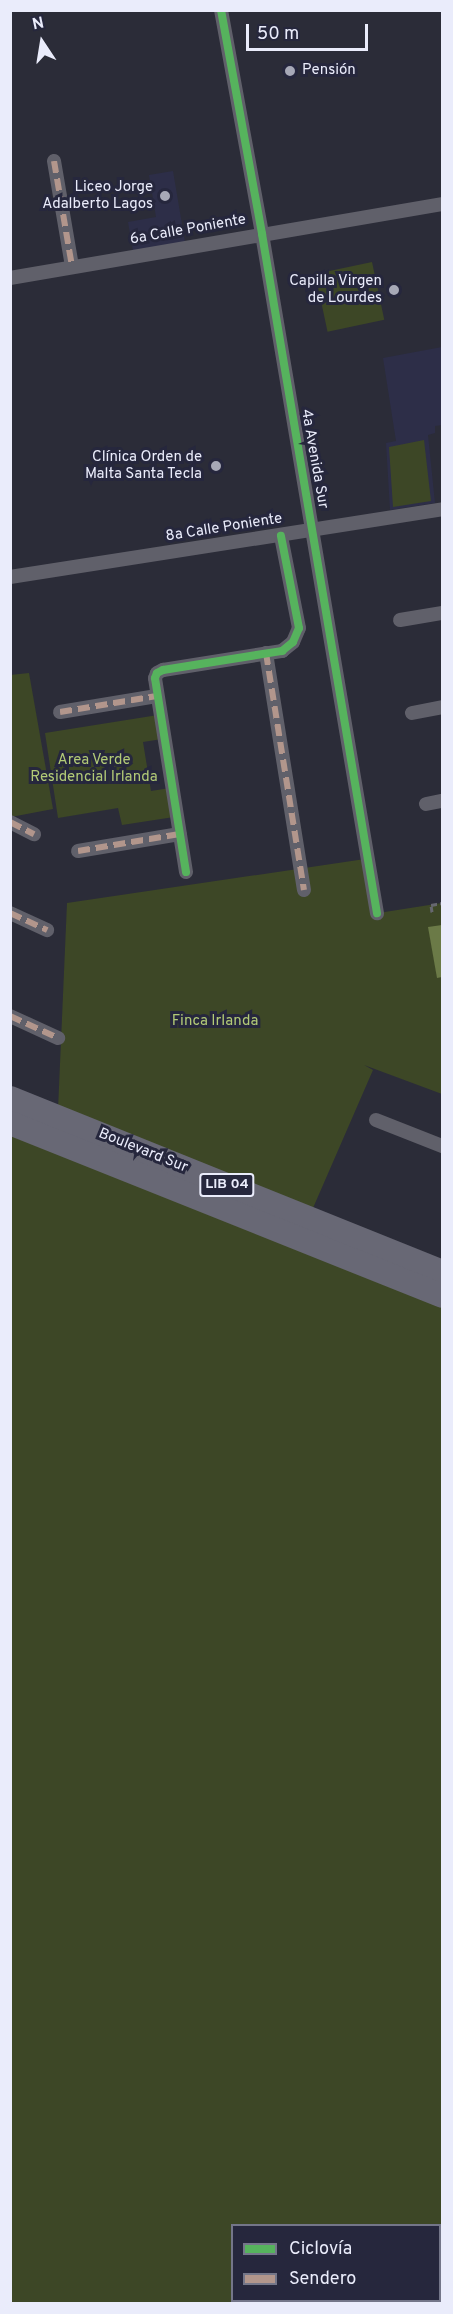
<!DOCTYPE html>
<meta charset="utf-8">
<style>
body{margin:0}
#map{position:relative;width:453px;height:2314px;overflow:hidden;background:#2b2c38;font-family:Overpass,sans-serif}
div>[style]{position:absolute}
.built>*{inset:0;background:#2d2e48}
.green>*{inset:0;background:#3d4726;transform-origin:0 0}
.water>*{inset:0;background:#6b7a47}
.path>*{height:3px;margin-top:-1.5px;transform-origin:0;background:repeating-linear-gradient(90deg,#66676f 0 6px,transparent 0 9px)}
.street>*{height:14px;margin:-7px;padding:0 7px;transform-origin:7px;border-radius:7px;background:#60606a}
.highway>*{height:24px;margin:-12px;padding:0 12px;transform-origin:12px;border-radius:12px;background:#686875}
.quiet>*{height:6px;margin-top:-3px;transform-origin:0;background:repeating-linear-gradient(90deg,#b2968c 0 12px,transparent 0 18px)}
.cycleway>*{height:8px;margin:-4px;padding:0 4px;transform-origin:4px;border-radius:4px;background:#56b35d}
.dots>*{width:16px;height:16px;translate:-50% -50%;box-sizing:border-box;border:3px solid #26273d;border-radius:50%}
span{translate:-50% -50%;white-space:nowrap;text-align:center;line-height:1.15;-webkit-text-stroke:6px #26273d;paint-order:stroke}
.shield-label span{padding:2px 4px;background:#26273d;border:2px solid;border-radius:4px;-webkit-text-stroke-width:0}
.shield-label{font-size:14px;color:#eaecfb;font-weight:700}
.poi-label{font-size:15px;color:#eaecfb}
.left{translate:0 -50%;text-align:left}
.right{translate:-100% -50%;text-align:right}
.street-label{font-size:15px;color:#eaecfb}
.park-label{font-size:15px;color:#b3cb77}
.frame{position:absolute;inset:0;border:12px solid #eaecfb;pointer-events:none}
.legend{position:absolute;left:231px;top:2224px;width:210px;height:78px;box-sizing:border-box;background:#26273d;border:2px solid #747689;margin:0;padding:8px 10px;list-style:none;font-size:18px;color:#eaecfb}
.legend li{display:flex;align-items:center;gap:12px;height:30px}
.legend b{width:30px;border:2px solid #747689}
.north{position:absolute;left:12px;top:12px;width:60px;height:60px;-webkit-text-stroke:4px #26273d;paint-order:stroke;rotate:348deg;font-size:16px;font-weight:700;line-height:24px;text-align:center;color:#eaecfb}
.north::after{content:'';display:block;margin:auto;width:21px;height:27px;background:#eaecfb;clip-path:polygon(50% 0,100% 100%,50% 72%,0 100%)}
.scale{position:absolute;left:246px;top:24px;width:122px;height:27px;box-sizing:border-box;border:3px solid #eaecfb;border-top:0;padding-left:8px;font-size:18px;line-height:21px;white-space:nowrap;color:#eaecfb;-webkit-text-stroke:4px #26273d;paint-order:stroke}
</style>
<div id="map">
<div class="built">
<i style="clip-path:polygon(173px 171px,185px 242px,133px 251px,128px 222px,156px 217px,149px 175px)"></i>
<i style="clip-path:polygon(442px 347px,442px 425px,435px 426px,435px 433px,428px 435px,435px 503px,390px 510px,386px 443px,396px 441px,383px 358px)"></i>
</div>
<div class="green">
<i style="left:372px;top:262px;width:59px;height:58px;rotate:78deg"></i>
<i style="clip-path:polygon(424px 440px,431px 501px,393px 507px,389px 447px)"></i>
<i style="clip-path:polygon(29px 673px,53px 809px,11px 817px,10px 675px)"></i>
<i style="clip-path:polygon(158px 715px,162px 739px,143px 742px,151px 791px,170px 788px,174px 817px,122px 825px,118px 808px,58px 818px,45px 733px)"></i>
<i style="clip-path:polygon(365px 859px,372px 914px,442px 903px,442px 1094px,364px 1065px,373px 1070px,313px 1208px,58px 1110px,67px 903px)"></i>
<i style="clip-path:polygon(evenodd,10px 1128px,442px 1305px,442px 2303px,11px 2303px,10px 1128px,232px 2226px,440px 2226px,440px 2300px,232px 2300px,232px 2226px)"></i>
</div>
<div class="water">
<i style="clip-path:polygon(442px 925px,442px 977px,437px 978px,428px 927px)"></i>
</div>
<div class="path">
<i style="left:432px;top:912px;width:7px;rotate:-98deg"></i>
<i style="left:431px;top:905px;width:11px;rotate:-10deg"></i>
</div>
<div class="street">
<i style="left:221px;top:10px;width:228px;rotate:79.6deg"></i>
<i style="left:262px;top:234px;width:689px;rotate:80.39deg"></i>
<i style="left:54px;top:161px;width:107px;rotate:80.3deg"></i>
<i style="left:10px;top:278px;width:438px;rotate:-9.7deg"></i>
<i style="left:10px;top:577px;width:437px;rotate:-8.9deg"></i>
<i style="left:400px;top:620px;width:43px;rotate:-9.5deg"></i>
<i style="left:266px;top:653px;width:240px;rotate:80.9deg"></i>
<i style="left:60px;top:712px;width:98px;rotate:-9.4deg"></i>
<i style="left:412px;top:713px;width:31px;rotate:-11deg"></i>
<i style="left:426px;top:804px;width:16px;rotate:-11deg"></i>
<i style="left:10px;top:822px;width:27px;rotate:27deg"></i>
<i style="left:78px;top:851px;width:103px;rotate:-9.5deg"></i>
<i style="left:186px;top:872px;width:196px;rotate:-99.1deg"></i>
<i style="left:155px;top:678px;width:5px;rotate:-68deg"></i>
<i style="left:157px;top:673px;width:7px;rotate:-27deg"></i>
<i style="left:163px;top:670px;width:121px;rotate:-9.1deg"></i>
<i style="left:282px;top:651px;width:14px;rotate:-39deg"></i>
<i style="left:293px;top:642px;width:15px;rotate:-67deg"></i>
<i style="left:299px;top:628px;width:94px;rotate:-101.1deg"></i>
<i style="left:10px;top:913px;width:41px;rotate:24.7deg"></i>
<i style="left:10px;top:1016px;width:53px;rotate:24.6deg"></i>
<i style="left:376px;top:1120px;width:71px;rotate:21.5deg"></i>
</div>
<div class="highway">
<i style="left:10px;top:1098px;width:466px;rotate:21.9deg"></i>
<i style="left:10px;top:1123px;width:465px;rotate:21.8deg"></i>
</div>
<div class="quiet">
<i style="left:54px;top:161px;width:107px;rotate:80.3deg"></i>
<i style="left:266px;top:653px;width:240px;rotate:80.9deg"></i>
<i style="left:60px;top:712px;width:98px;rotate:-9.4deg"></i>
<i style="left:10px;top:822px;width:27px;rotate:27deg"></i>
<i style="left:78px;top:851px;width:103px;rotate:-9.5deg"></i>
<i style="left:10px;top:913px;width:41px;rotate:24.7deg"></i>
<i style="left:10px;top:1016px;width:53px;rotate:24.6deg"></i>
</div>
<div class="cycleway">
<i style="left:221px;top:10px;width:228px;rotate:79.6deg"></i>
<i style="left:262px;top:234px;width:689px;rotate:80.39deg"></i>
<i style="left:186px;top:872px;width:196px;rotate:-99.1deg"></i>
<i style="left:155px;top:678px;width:5px;rotate:-68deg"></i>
<i style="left:157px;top:673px;width:7px;rotate:-27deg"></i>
<i style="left:163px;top:670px;width:121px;rotate:-9.1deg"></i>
<i style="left:282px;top:651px;width:14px;rotate:-39deg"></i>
<i style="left:293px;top:642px;width:15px;rotate:-67deg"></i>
<i style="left:299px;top:628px;width:94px;rotate:-101.1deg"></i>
</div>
<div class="dots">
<i style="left:290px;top:71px;background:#a7a9b7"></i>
<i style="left:165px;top:196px;background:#a7a9b7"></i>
<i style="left:394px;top:290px;background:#a7a9b7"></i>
<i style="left:216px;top:466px;background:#a7a9b7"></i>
</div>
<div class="shield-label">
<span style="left:227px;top:1185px">LIB 04</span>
</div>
<div class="poi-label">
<span class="left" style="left:302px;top:71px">Pensión</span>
<span class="right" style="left:153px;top:196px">Liceo Jorge<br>Adalberto Lagos</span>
<span class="right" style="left:382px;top:290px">Capilla Virgen<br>de Lourdes</span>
<span class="right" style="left:202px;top:466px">Clínica Orden de<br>Malta Santa Tecla</span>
</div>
<div class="street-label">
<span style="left:188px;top:230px;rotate:-10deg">6a Calle Poniente</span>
<span style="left:314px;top:459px;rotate:80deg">4a Avenida Sur</span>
<span style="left:224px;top:528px;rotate:-9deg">8a Calle Poniente</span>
<span style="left:143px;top:1151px;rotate:22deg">Boulevard Sur</span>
</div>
<div class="park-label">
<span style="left:94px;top:769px">Area Verde<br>Residencial Irlanda</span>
<span style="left:215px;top:1022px">Finca Irlanda</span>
</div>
<div class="frame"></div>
<ul class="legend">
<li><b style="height:8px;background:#56b35d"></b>Ciclovía</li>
<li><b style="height:8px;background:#b2968c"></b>Sendero</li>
</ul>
<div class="north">N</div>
<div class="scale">50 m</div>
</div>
